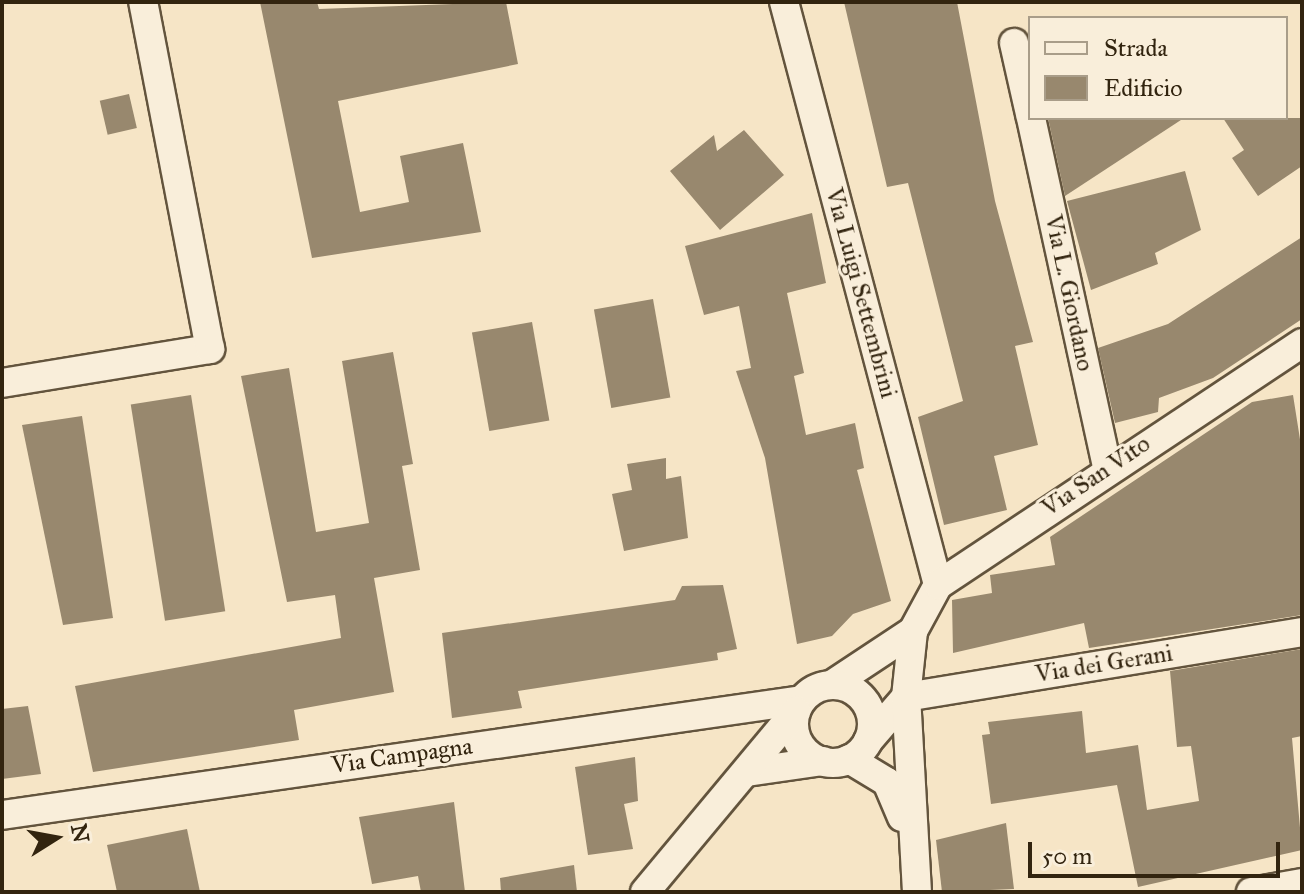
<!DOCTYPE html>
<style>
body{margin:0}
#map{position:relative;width:1304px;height:894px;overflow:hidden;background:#f6e5c6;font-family:"IM FELL Great Primer",serif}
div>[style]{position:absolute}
.building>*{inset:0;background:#98886e;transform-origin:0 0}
.roads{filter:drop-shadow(2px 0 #63543d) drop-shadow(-2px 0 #63543d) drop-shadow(0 2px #63543d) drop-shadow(0 -2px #63543d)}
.minor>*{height:28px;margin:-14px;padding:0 14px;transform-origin:14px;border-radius:14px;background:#f9eeda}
.minor>.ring{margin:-14px;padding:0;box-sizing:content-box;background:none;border:28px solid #f9eeda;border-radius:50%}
span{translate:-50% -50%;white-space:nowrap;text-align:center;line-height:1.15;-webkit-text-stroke:6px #f9eeda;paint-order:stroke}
.street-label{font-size:24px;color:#32240f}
.frame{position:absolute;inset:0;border:4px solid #32240f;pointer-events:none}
.legend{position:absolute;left:1028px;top:16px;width:260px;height:104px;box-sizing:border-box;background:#f9eeda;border:2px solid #a99d89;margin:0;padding:10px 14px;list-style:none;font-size:24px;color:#32240f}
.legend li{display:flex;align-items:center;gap:16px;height:40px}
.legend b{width:40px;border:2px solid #a99d89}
.north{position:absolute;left:16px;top:798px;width:80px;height:80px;-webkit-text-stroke:6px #f9eeda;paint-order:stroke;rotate:79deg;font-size:22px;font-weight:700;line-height:32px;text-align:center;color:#32240f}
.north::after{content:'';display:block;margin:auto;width:28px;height:36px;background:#32240f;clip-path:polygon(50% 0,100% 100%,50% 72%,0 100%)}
.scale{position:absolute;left:1028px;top:842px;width:252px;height:36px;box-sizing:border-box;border:4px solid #32240f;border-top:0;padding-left:10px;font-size:24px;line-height:28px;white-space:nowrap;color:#32240f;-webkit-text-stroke:6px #f9eeda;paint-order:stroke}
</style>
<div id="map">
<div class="building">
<i style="clip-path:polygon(260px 2px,317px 2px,319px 9px,506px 2px,518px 64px,338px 101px,360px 212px,409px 202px,400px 156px,463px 143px,481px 232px,312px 258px)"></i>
<i style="clip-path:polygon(844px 2px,957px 2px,995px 201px,1033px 342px,1015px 346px,1038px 445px,994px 456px,1007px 510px,944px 525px,918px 417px,963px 401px,908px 183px,887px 187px)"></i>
<i style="left:129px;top:94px;width:35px;height:30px;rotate:77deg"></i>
<i style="clip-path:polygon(1048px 118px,1184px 118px,1065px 196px)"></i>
<i style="clip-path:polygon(1223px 118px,1302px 118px,1302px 166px,1258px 196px,1232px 158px,1244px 150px)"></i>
<i style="clip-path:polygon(744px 130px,784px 175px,720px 230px,670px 171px,714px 135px,717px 151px)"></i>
<i style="clip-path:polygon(1185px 171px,1201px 230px,1155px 253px,1158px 264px,1091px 290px,1067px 201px)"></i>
<i style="clip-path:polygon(812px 213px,826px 283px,787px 293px,804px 373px,794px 376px,806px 435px,855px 423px,864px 468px,857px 470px,891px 601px,853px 614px,832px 636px,797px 644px,765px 458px,736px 371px,751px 368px,739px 306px,704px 315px,685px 246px)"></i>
<i style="clip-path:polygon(1302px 237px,1302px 319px,1213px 378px,1159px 398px,1158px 412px,1115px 423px,1098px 348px,1168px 324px)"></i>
<i style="left:653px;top:299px;width:100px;height:60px;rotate:80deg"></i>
<i style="left:532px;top:322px;width:100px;height:61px;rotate:80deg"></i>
<i style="clip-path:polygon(393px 352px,413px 464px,402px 466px,420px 570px,374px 578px,394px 692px,294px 710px,299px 740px,93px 772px,75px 686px,341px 638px,335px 595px,287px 602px,241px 376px,289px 368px,316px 532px,369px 523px,342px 361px)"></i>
<i style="left:191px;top:395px;width:219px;height:61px;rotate:81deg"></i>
<i style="clip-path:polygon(1293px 395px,1302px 452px,1302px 615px,1089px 648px,1084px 623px,953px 653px,952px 600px,992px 593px,990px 575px,1055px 565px,1050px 537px,1252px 402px)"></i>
<i style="clip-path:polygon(82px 416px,113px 618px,63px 625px,22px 425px)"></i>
<i style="clip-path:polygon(666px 458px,666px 479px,681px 476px,688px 538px,624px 551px,612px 494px,632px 490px,627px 464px)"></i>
<i style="clip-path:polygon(723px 585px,737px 649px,717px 653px,718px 660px,518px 691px,522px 708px,452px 718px,442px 633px,675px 600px,682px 586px)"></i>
<i style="clip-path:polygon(1302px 649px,1302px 736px,1292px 738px,1302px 850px,1138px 887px,1117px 785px,991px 804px,982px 735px,990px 734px,988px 722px,1082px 711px,1086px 753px,1138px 745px,1147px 810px,1199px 801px,1191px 746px,1177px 747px,1170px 671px)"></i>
<i style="clip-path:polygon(28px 706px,41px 774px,2px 779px,2px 709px)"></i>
<i style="clip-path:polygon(635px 757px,638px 801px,624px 804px,633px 849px,588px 855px,575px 767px)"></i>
<i style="clip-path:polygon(454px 802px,465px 892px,421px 892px,418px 876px,372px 884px,359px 817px)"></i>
<i style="clip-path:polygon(1006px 823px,1014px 889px,942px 892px,936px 840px)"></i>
<i style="clip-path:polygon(187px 829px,200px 892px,117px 892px,107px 845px)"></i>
<i style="clip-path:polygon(574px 865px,577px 892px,501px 892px,500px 878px)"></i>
</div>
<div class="roads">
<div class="minor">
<i style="left:784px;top:2px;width:603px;rotate:75.2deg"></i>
<i style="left:1014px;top:43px;width:73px;rotate:77.3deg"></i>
<i style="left:1031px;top:118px;width:357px;rotate:77.7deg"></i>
<i style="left:2px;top:383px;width:211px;rotate:-9.3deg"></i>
<i style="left:210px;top:349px;width:353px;rotate:-100.9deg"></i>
<i style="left:833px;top:684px;width:96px;rotate:-33.5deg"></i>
<i class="ring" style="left:794px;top:685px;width:50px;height:50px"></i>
<i style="left:868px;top:741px;width:58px;rotate:-49.2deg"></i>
<i style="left:906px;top:697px;width:401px;rotate:-9.3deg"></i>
<i style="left:849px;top:759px;width:44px;rotate:31.2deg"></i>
<i style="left:887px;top:782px;width:38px;rotate:67deg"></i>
<i style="left:747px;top:772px;width:77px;rotate:-8.2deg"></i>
<i style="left:2px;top:815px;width:808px;rotate:-8.18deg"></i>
<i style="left:645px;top:892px;width:236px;rotate:-50.2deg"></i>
<i style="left:917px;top:892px;width:195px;rotate:-93.2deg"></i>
<i style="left:906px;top:697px;width:66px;rotate:-83.9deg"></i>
<i style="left:913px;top:631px;width:52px;rotate:-61.5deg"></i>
<i style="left:938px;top:585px;width:437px;rotate:-33.6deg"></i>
<i style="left:1251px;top:892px;width:52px;rotate:-10deg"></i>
</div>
</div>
<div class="street-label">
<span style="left:861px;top:293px;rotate:75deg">Via Luigi Settembrini</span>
<span style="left:1069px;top:293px;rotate:78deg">Via L. Giordano</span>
<span style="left:1096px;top:476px;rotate:-34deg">Via San Vito</span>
<span style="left:1104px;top:664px;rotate:-9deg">Via dei Gerani</span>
<span style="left:402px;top:756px;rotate:-8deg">Via Campagna</span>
</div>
<div class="frame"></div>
<ul class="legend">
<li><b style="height:10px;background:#f9eeda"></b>Strada</li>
<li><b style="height:22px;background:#98886e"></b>Edificio</li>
</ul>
<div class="north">N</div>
<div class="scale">50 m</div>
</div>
